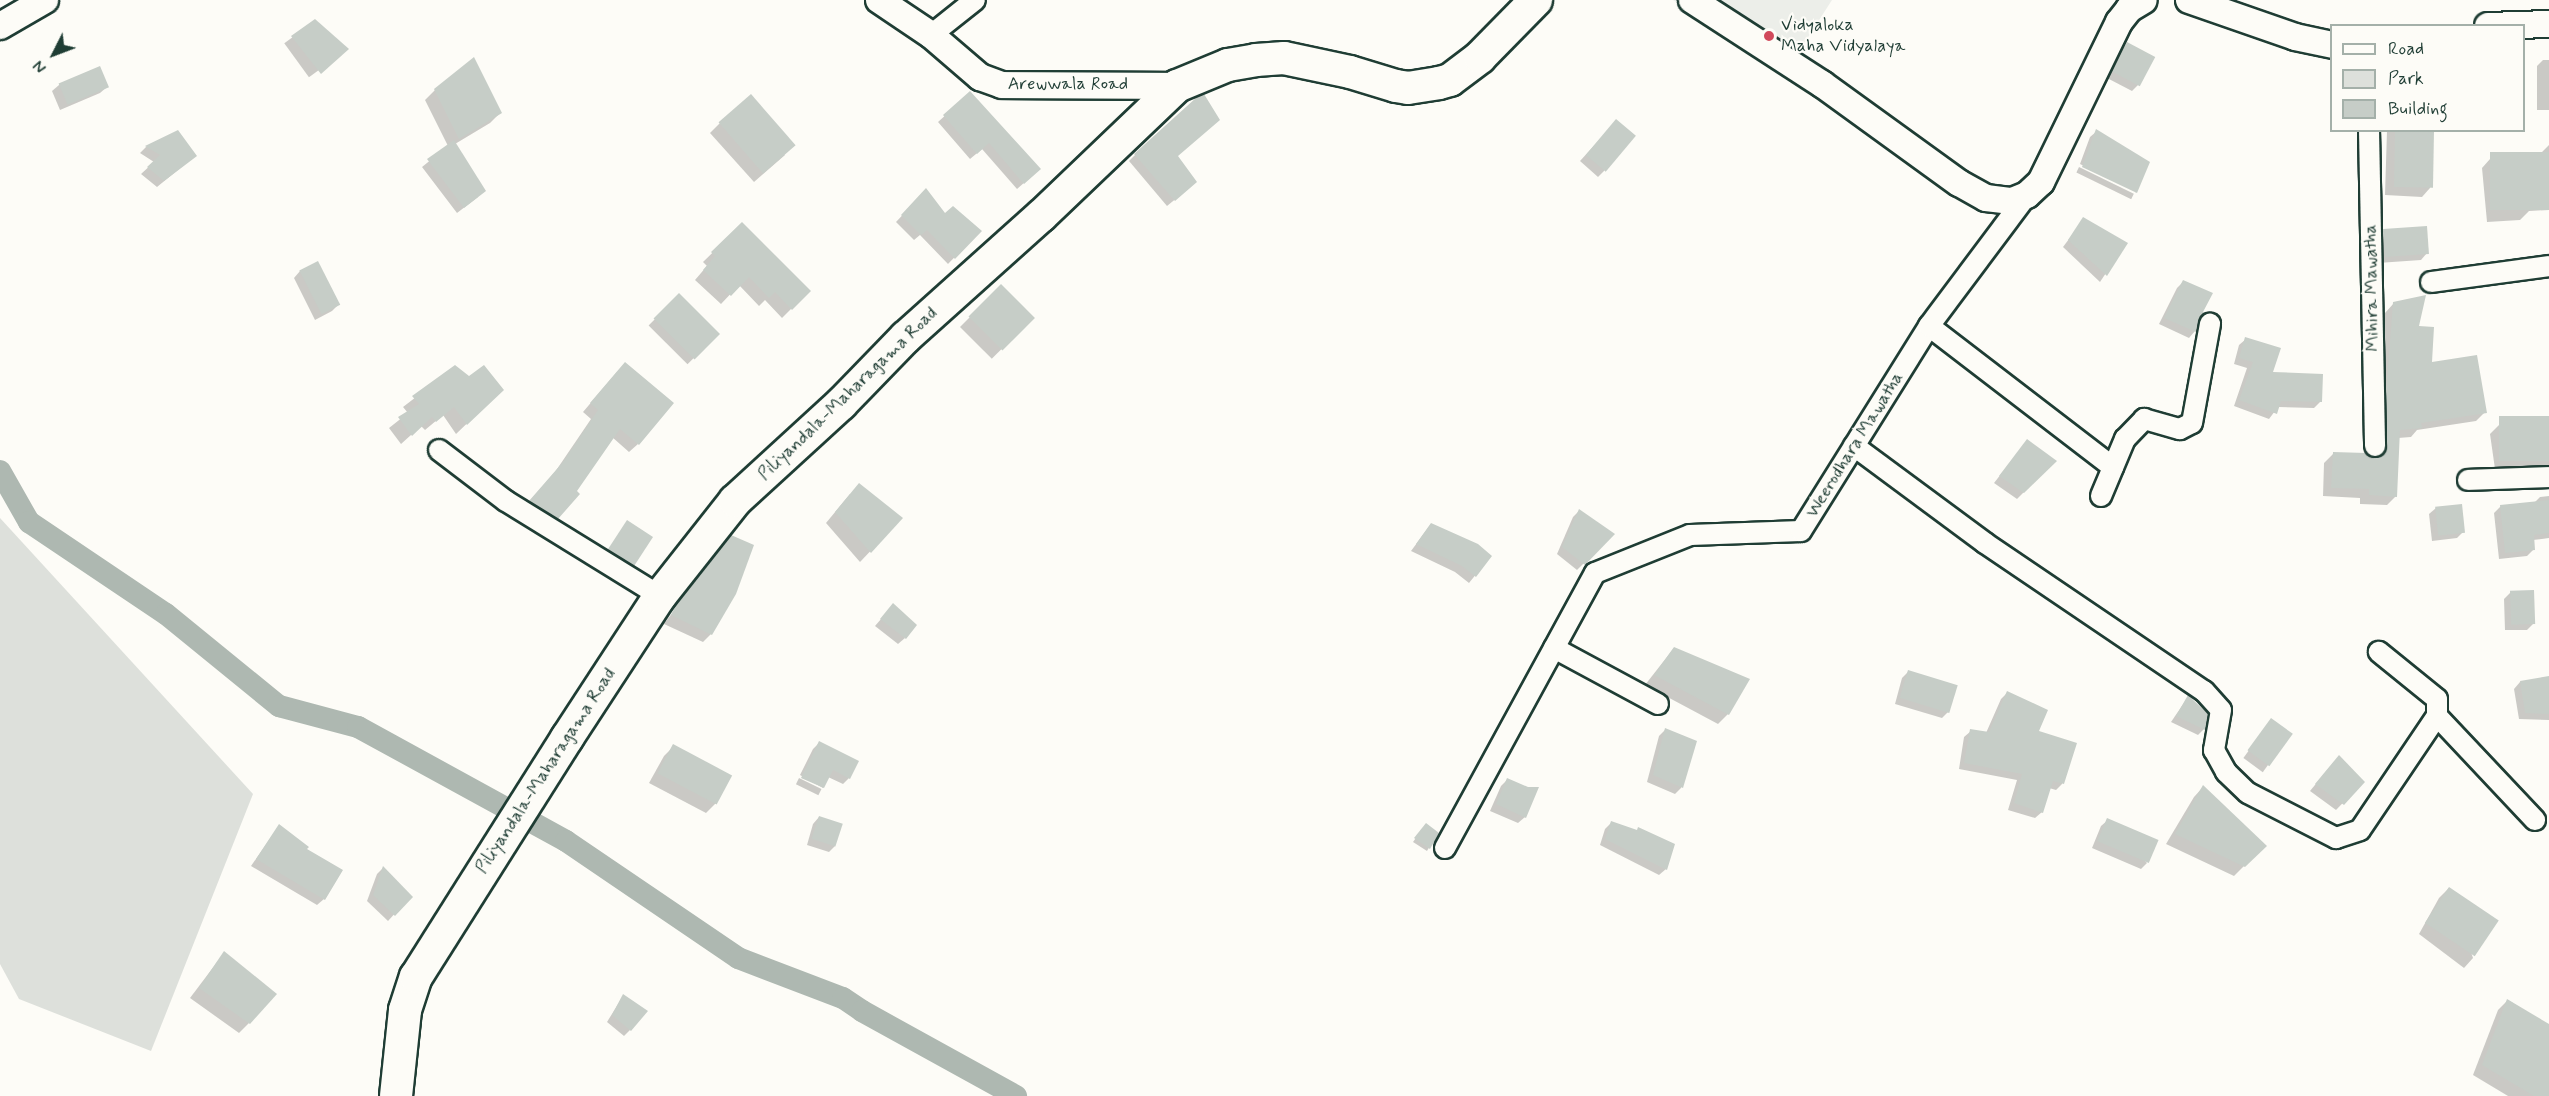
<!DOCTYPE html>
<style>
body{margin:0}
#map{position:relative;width:2549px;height:1096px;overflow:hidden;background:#fdfcf7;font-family:Mynerve,sans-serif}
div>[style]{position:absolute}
.built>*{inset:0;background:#eceee9}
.green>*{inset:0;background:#dde0db}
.shadow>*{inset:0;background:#0003;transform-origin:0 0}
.canal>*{height:22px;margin:-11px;padding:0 11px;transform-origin:11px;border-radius:11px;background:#aeb8b1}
.building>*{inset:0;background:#c6cdc7;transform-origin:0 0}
.roads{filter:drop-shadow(2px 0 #1f3d34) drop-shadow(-2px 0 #1f3d34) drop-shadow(0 2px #1f3d34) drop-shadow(0 -2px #1f3d34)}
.minor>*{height:20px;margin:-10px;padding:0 10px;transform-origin:10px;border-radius:10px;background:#fdfcf7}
.tertiary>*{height:26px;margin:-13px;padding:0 13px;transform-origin:13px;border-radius:13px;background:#fdfcf7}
.primary>*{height:32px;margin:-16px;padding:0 16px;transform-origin:16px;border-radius:16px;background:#fdfcf7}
.dots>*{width:16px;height:16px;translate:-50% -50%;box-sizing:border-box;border:3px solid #fdfcf7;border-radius:50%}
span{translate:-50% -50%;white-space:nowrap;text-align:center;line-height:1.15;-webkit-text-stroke:4.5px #fdfcf7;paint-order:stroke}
.poi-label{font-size:18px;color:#1f3d34}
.left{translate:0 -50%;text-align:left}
.street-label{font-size:18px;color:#1f3d34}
.legend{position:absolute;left:2330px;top:24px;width:195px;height:108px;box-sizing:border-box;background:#fdfcf7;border:2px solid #a4b0a9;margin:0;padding:8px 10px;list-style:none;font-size:18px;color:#1f3d34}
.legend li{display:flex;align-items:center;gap:12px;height:30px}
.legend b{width:30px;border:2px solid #a4b0a9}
.north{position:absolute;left:24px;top:24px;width:60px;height:60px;-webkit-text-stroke:4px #fdfcf7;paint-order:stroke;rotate:228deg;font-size:16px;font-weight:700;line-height:24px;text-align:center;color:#1f3d34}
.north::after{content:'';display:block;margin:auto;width:21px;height:27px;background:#1f3d34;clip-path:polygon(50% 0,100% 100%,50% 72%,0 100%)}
</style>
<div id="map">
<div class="built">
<i style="clip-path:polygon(1673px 0,1832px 0,1785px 73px)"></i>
</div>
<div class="green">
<i style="clip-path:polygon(0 518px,253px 794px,151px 1051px,19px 999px,0 964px)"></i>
</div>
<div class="shadow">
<i style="left:315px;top:21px;width:42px;height:38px;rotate:54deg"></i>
<i style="clip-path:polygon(2127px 44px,2152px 57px,2139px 84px,2132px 91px,2107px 78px,2121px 50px)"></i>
<i style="clip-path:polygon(2543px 60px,2549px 60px,2549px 110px,2537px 110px,2537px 66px)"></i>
<i style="clip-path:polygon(99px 68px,107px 87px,100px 93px,60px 110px,52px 91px,59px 85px)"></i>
<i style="clip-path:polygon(435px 90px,500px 113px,490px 123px,455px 144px,478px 197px,457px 213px,422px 167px,448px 146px,425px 100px)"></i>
<i style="clip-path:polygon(970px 93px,1033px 175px,1017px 189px,982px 149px,970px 159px,938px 122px)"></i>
<i style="clip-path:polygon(720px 123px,785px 155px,754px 182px,710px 133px)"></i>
<i style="clip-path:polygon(1610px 128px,1604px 171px,1598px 177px,1580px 161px)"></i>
<i style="clip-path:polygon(2387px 130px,2433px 130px,2430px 188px,2422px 197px,2385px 195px)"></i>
<i style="clip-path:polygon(2097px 131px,2148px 162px,2135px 193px,2135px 191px,2080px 164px,2090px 137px)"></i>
<i style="clip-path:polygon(178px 132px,195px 156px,157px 187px,141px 174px,154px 162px,140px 153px,146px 147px)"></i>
<i style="clip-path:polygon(2549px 145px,2549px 210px,2529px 211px,2520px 220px,2487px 222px,2482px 168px,2490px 159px,2540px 154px)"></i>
<i style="clip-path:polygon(1135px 155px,1176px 157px,1189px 188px,1167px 206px,1129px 161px)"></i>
<i style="left:2079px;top:167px;width:61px;height:6px;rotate:26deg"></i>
<i style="clip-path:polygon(926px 190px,945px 215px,980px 231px,948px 264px,920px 235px,914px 240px,896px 222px)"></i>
<i style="clip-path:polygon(2084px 219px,2126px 243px,2100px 282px,2063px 247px)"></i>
<i style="clip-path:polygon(742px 224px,809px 291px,782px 318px,765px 300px,759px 306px,739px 285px,721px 304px,695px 280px,707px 266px,703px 262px)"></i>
<i style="clip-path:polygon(2384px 230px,2427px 253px,2421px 260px,2378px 263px,2377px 237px)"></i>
<i style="clip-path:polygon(300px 271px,338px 305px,332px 311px,315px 320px,294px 278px)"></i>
<i style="clip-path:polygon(2183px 282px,2199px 318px,2195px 331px,2189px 338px,2159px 324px,2177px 288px)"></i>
<i style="left:1001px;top:286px;width:45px;height:58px;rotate:45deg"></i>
<i style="left:679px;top:295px;width:55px;height:43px;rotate:45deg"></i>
<i style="clip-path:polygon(2394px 303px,2417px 328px,2431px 364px,2485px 412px,2476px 421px,2417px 430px,2411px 437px,2398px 438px,2396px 496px,2387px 505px,2360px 504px,2360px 498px,2323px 496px,2324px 463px,2333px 454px,2377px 458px,2378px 405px,2385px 313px)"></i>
<i style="clip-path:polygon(2246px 339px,2272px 374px,2321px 401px,2314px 408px,2278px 407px,2269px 419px,2234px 406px,2247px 368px,2234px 364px,2239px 345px)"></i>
<i style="clip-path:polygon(455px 367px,469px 378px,502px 390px,456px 434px,443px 415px,425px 430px,421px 426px,401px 444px,389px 428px,408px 413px,403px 407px)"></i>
<i style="clip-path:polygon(617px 372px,638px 444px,629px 452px,612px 437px,549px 526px,522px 510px,555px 472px,591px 419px,583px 412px)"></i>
<i style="clip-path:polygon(2549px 418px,2549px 465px,2545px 469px,2496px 476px,2490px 434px,2500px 424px)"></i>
<i style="clip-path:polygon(2027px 441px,2055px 461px,2017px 499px,1994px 483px)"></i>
<i style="clip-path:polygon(850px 494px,901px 519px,860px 562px,826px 523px)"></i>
<i style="clip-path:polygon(2549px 496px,2549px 538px,2533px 540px,2534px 549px,2527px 556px,2499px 559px,2494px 513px,2501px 506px,2534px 503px,2540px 497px)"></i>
<i style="clip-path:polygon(2436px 508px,2463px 532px,2457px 538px,2432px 541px,2429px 514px)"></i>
<i style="clip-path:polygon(1579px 511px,1613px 534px,1577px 570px,1557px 554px,1573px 517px)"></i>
<i style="clip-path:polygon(627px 522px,633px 565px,627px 571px,604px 557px)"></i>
<i style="clip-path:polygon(1431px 524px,1490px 557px,1469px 583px,1455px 572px,1411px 551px)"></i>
<i style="clip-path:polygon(723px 545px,711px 634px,703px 642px,664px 624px)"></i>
<i style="clip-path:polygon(2511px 592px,2533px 624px,2527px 630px,2505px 630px,2504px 599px)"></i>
<i style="clip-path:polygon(887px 612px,905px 638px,898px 644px,875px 626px)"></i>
<i style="clip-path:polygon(1674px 648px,1728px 714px,1718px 724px,1645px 685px)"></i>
<i style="clip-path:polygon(1908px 672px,1949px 711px,1942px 718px,1895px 704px,1902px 678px)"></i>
<i style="clip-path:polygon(2549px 678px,2549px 720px,2519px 719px,2514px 689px,2520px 682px)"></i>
<i style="clip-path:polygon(2007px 693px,2037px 731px,2075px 744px,2062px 784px,2056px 790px,2049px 788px,2042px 812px,2035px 818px,2008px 810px,2017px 780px,1959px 769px,1964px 737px,1971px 731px,1986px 733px,2001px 699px)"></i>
<i style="clip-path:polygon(2188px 697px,2204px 729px,2198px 735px,2171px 722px)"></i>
<i style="left:2271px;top:720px;width:24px;height:47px;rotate:36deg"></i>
<i style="clip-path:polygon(1665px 730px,1695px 742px,1681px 788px,1675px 794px,1647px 782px,1659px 736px)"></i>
<i style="clip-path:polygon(819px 743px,849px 778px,843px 784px,828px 777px,823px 788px,800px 775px,813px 749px)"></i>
<i style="clip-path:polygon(674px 746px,716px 803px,706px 813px,649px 783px,664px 756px)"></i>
<i style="clip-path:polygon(2333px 763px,2363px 782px,2336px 810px,2310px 791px)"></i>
<i style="left:799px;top:778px;width:25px;height:7px;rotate:26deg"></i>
<i style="clip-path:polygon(1507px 780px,1525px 817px,1518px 823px,1490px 811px,1501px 786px)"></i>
<i style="clip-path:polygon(2203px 787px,2264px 846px,2234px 876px,2166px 844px,2194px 797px)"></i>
<i style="clip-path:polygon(819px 817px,835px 846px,829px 852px,807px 845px,813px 824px)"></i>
<i style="clip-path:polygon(2108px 820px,2147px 863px,2141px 869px,2092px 848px,2101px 826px)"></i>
<i style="clip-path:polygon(1611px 823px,1666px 869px,1659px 875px,1600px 845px,1605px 829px)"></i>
<i style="clip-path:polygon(279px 826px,305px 850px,324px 899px,317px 905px,251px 866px)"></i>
<i style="clip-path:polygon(1423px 828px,1437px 834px,1427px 851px,1413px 842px)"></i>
<i style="clip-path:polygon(383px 868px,410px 897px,388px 921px,367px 901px,377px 874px)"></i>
<i style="clip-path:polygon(2449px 888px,2473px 958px,2464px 968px,2419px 934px,2439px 898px)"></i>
<i style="clip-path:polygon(224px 953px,249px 1023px,239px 1033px,190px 998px)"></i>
<i style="clip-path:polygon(623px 996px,630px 1030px,624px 1036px,607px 1022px)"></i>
<i style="clip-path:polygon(2508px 1000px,2549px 1026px,2549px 1096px,2508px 1096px,2473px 1075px,2498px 1010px)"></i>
</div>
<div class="canal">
<i style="left:0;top:471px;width:59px;rotate:60.4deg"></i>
<i style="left:29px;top:522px;width:165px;rotate:33.9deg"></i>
<i style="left:166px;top:614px;width:146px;rotate:39.2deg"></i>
<i style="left:279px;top:706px;width:82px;rotate:14.9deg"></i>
<i style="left:358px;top:727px;width:237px;rotate:28.7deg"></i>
<i style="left:566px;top:841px;width:208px;rotate:34.2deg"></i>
<i style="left:738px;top:958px;width:112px;rotate:20.9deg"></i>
<i style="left:843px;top:998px;width:23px;rotate:34deg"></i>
<i style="left:862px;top:1011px;width:176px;rotate:28.9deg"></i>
</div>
<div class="building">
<i style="clip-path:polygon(315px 19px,349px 49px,321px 74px,291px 36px)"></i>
<i style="left:2127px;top:42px;width:32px;height:33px;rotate:28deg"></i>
<i style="clip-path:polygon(474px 57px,502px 113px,459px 139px,434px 89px)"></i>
<i style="left:100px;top:66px;width:23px;height:45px;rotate:67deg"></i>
<i style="clip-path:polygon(970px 91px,1041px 169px,1024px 184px,989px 143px,977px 154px,943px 115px)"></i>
<i style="left:751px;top:94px;width:68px;height:43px;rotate:49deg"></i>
<i style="clip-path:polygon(1204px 94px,1220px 120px,1178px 156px,1197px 182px,1175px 201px,1134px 154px,1197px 97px)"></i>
<i style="left:1616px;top:119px;width:26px;height:47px;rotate:40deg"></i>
<i style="clip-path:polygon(2096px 129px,2150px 162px,2137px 193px,2082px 167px)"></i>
<i style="clip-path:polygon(178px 130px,197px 156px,164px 181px,147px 167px,160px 155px,145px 146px)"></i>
<i style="left:2395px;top:130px;width:39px;height:57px;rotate:1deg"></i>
<i style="clip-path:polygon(454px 140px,486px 191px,464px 208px,427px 159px)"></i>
<i style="left:2549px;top:152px;width:58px;height:59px;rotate:90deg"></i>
<i style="clip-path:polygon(926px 188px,945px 213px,953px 206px,982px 231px,955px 259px,927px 230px,921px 235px,901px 215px)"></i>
<i style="clip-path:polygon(2083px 217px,2128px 243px,2107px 276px,2068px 240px)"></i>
<i style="clip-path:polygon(742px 222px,811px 291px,792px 310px,775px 292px,769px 298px,749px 277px,731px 296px,703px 270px,715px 256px,711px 252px)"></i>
<i style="left:2427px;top:226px;width:28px;height:44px;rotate:86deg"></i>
<i style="left:318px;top:261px;width:49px;height:21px;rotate:63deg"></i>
<i style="clip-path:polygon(2183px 280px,2213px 293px,2203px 312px,2206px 313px,2198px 321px,2196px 332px,2164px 318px)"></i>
<i style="left:1001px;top:284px;width:48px;height:46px;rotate:45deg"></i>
<i style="left:679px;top:293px;width:58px;height:36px;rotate:45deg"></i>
<i style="clip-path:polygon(2426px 295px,2419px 326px,2434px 327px,2432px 362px,2477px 355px,2487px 413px,2421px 423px,2422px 428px,2400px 430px,2397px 497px,2369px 495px,2369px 489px,2331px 488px,2333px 452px,2366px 453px,2375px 458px,2386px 451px,2386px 395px,2393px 302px)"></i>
<i style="clip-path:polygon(2245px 337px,2281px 348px,2273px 372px,2323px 374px,2322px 402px,2281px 401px,2277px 414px,2239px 400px,2253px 362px,2239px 358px)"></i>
<i style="clip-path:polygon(625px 362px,674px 403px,639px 445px,620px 429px,577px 491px,580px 494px,558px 519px,529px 501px,563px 462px,598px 410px,590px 403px)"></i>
<i style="clip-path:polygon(455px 365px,469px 376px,484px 365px,504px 390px,467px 425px,454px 407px,436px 422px,432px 417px,412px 436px,398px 417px,419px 404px,412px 396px)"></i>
<i style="left:2549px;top:416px;width:45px;height:50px;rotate:90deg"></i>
<i style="clip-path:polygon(2027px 439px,2057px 461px,2024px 493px,1999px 476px)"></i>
<i style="clip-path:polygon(859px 483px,903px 518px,871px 553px,835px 512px)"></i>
<i style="clip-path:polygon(2549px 500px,2549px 533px,2534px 535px,2535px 550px,2505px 553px,2500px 505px)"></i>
<i style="left:2462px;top:504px;width:29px;height:27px;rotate:84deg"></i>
<i style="clip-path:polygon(1579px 509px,1615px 534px,1585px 565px,1562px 547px)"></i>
<i style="left:627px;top:520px;width:31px;height:35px;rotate:33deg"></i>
<i style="clip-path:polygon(1431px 523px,1478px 544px,1492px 556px,1476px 577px,1462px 566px,1416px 544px)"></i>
<i style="clip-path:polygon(731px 535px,754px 545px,736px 594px,712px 635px,671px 615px,676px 605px)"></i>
<i style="left:2534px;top:590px;width:34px;height:24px;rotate:88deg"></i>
<i style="clip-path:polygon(893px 603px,917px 625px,906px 639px,880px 619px)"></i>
<i style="clip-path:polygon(1674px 647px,1750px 679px,1729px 715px,1654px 675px)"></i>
<i style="left:1908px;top:670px;width:52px;height:29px;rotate:17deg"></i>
<i style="clip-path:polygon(2549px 676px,2549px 714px,2525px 713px,2520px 681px)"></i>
<i style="clip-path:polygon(2007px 691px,2048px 710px,2039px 731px,2077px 743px,2064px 784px,2053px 781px,2043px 813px,2014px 803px,2022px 774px,1964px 763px,1970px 729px,1989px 732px)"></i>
<i style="clip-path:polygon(2188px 695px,2208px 714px,2205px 730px,2176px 716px)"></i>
<i style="left:2271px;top:718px;width:27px;height:40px;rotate:36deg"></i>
<i style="clip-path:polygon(1665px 728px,1697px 741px,1683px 788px,1653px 775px)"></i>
<i style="clip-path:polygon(819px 741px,859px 761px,850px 779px,833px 770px,824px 788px,801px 778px)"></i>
<i style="left:673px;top:744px;width:67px;height:33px;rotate:28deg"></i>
<i style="clip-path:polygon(2339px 755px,2365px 782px,2344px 805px,2315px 784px)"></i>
<i style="clip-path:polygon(1507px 778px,1528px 787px,1539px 787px,1526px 818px,1496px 804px)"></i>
<i style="clip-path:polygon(2203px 785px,2267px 846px,2245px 867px,2175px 834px)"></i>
<i style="left:819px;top:816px;width:25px;height:24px;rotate:18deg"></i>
<i style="left:2107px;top:818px;width:56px;height:25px;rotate:23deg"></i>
<i style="clip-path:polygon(1611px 821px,1637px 830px,1638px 827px,1675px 844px,1667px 870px,1605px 839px)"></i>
<i style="clip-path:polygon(1426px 823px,1439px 833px,1430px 849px,1414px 838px)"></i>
<i style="clip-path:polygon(279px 824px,309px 847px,307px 849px,343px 870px,325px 900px,256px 859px)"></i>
<i style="clip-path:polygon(383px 866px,413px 897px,395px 916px,373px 895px)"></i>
<i style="left:2449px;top:887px;width:60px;height:43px;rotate:34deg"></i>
<i style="clip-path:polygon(224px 951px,277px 994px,250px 1024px,199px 988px)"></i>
<i style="clip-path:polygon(623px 994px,648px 1011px,631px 1031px,612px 1015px)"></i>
<i style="clip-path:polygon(2507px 999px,2549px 1024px,2549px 1096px,2534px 1096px,2482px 1065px)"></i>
</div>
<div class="roads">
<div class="minor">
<i style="left:931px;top:35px;width:56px;rotate:-38.5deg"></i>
<i style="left:2369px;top:130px;width:316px;rotate:88.9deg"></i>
<i style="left:2431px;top:282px;width:119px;rotate:-7.7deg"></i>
<i style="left:1929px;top:326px;width:232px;rotate:37.5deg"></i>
<i style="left:1854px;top:446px;width:163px;rotate:36.5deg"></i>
<i style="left:1985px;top:543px;width:264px;rotate:34.1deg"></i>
<i style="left:2204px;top:691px;width:25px;rotate:48deg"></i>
<i style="left:2221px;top:710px;width:41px;rotate:99.9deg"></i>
<i style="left:2214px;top:750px;width:25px;rotate:61deg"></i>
<i style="left:2226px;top:772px;width:30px;rotate:44deg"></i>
<i style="left:2248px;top:793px;width:99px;rotate:27.1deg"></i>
<i style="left:2336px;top:838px;width:25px;rotate:-18deg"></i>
<i style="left:2360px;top:830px;width:138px;rotate:-56deg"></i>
<i style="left:2437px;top:716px;width:17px;rotate:-90deg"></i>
<i style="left:2437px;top:699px;width:75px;rotate:-141deg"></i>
<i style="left:439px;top:450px;width:84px;rotate:37.3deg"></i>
<i style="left:506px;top:501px;width:181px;rotate:31.7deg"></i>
<i style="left:2468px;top:480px;width:81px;rotate:-2.1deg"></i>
<i style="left:2101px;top:496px;width:62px;rotate:-67.2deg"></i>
<i style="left:2125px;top:439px;width:28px;rotate:-46deg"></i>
<i style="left:2144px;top:419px;width:37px;rotate:16deg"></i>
<i style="left:2180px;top:429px;width:13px;rotate:-27deg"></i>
<i style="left:2192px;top:423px;width:101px;rotate:-79.7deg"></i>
<i style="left:1554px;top:648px;width:118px;rotate:28.3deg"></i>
<i style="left:2437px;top:716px;width:143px;rotate:46.7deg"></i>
<i style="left:1445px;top:848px;width:313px;rotate:-61.4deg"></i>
<i style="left:1595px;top:573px;width:102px;rotate:-21.8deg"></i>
<i style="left:1690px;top:535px;width:111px;rotate:-2.1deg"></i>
<i style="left:1801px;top:531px;width:242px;rotate:-58deg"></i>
<i style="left:1929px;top:326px;width:164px;rotate:-53.2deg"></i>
</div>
<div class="tertiary">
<i style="left:879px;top:0;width:63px;rotate:33.9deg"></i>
<i style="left:931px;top:35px;width:65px;rotate:40.6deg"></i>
<i style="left:980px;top:77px;width:23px;rotate:20deg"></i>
<i style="left:1002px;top:85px;width:175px;rotate:0.3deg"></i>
<i style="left:1692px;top:0;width:155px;rotate:32.9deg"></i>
<i style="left:1822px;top:84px;width:169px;rotate:35.9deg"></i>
<i style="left:1959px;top:183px;width:31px;rotate:29deg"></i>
<i style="left:1986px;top:198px;width:26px;rotate:7deg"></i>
<i style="left:2012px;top:201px;width:16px;rotate:-22deg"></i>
<i style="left:2027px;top:195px;width:19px;rotate:-43deg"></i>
<i style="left:2041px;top:182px;width:178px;rotate:-64deg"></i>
<i style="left:2119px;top:22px;width:16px;rotate:-52deg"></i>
<i style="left:2129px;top:9px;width:17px;rotate:-31deg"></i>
<i style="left:2189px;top:0;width:112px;rotate:19.2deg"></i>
<i style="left:2295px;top:37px;width:38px;rotate:12deg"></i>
<i style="left:0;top:26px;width:52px;rotate:-30deg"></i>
<i style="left:2488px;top:26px;width:61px;rotate:-1.9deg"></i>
</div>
<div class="primary">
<i style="left:396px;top:1096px;width:86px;rotate:-84deg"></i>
<i style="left:405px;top:1010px;width:35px;rotate:-72deg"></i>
<i style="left:416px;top:977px;width:283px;rotate:-57.7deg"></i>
<i style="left:567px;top:738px;width:170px;rotate:-56.8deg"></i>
<i style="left:660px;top:596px;width:121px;rotate:-51.7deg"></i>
<i style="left:735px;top:501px;width:144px;rotate:-42.5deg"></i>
<i style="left:841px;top:404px;width:93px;rotate:-45.9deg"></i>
<i style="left:906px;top:337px;width:181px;rotate:-41.9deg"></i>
<i style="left:1041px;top:216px;width:188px;rotate:-43.7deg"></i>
<i style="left:1177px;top:86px;width:55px;rotate:-22.4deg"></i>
<i style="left:1228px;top:65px;width:28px;rotate:-10deg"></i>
<i style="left:1256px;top:60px;width:28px;rotate:-4deg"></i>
<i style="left:1284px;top:58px;width:67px;rotate:12deg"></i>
<i style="left:1350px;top:72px;width:48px;rotate:16.9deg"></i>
<i style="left:1396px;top:86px;width:12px;rotate:9deg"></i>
<i style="left:1408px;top:88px;width:31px;rotate:-9deg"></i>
<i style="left:1439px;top:83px;width:11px;rotate:-15deg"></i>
<i style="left:1450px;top:80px;width:38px;rotate:-37deg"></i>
<i style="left:1480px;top:57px;width:80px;rotate:-45.5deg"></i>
</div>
</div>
<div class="dots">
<i style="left:1769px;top:36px;background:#d1495b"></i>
</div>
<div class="poi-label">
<span class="left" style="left:1781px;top:36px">Vidyaloka<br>Maha Vidyalaya</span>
</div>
<div class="street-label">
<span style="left:1068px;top:84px">Arewwala Road</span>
<span style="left:2372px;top:288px;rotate:-91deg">Mihira Mawatha</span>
<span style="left:848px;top:394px;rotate:-44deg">Piliyandala-Maharagama Road</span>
<span style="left:1855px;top:445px;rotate:-58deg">Weerodhara Mawatha</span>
<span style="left:546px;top:771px;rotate:-57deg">Piliyandala-Maharagama Road</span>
</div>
<ul class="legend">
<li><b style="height:8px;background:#fdfcf7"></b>Road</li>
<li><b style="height:16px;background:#dde0db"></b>Park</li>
<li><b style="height:16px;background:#c6cdc7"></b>Building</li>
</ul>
<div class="north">N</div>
</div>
